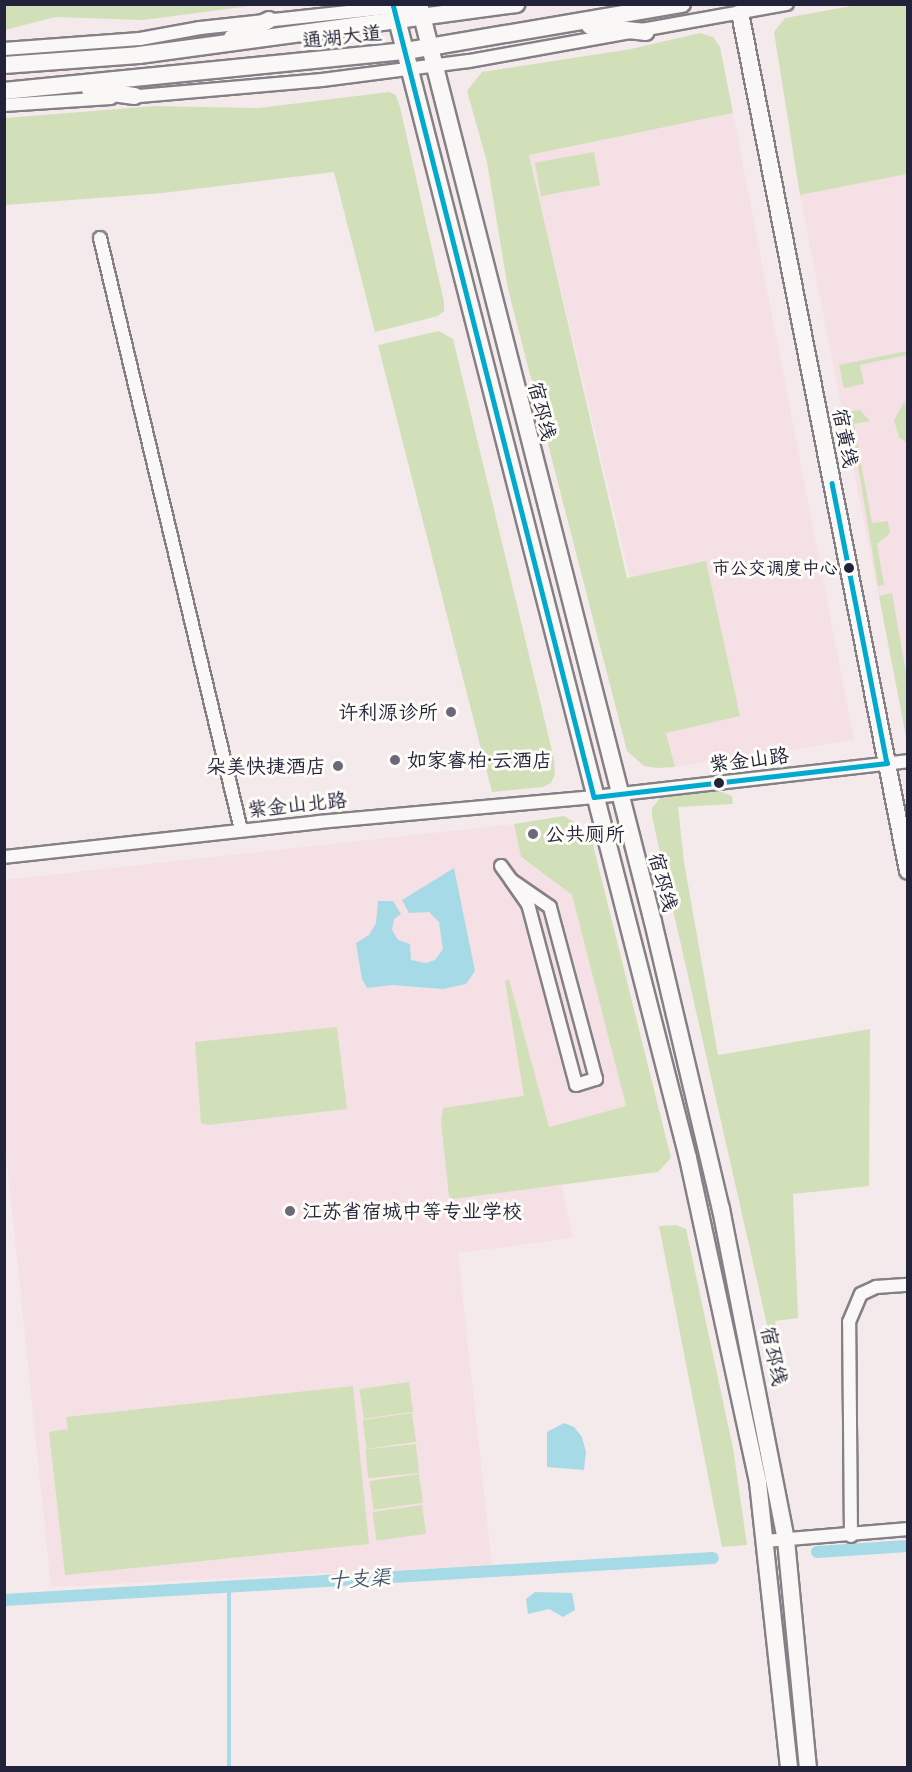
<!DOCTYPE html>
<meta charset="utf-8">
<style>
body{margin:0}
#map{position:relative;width:912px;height:1772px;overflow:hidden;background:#f4eaec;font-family:Sriracha,"LXGW WenKai TC",sans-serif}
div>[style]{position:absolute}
.built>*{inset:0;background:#f5e0e5}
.green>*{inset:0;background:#d2e0b9;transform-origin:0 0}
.water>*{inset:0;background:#a6dae6}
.stream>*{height:4px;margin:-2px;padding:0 2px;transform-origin:2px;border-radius:2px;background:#a6dae6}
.canal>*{height:12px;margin:-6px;padding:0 6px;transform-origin:6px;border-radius:6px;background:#a6dae6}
.roads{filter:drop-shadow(2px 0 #858086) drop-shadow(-2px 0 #858086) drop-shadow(0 2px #858086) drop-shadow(0 -2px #858086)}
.minor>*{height:12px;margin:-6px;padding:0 6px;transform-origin:6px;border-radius:6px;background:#faf8f7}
.major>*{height:16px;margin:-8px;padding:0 8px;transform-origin:8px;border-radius:8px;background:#faf8f7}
.bus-1>*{height:4.5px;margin:-2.25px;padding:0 2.25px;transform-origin:2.25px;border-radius:2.25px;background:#00a9ce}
.dots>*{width:16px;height:16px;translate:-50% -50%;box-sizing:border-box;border:3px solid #fdfcf7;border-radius:50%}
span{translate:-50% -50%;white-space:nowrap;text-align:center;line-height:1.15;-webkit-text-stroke:6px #fdfcf7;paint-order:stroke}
.bus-label{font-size:18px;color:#22223b}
.right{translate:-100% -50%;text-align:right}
.street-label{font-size:20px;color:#22223b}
.poi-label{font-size:20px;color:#22223b}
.left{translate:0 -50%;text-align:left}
.water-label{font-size:21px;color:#40576e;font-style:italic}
.frame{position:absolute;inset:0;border:6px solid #22223b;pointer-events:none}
</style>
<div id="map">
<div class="built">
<i style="clip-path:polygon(733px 113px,854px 740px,675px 767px,529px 155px)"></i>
<i style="clip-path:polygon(907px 174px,907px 741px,800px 195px)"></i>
<i style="clip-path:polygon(514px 824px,521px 858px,572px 895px,626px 1106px,549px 1127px,573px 1238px,458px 1253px,492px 1565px,51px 1587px,5px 1143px,4px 880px)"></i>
</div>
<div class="green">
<i style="clip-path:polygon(5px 4px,258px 4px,258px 5px,143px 20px,55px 17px,5px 30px)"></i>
<i style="clip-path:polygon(857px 5px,907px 5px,907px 174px,800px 195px,774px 32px,785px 18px)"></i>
<i style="clip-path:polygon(700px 33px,713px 37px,720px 47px,733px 113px,529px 155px,627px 578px,706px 561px,740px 716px,666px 733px,675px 767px,657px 768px,644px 766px,627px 751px,508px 289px,487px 162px,467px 91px,482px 72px,631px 49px)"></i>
<i style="clip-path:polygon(389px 92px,396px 95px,400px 107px,444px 302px,444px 311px,438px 316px,375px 332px,334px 172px,163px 193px,5px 205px,5px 118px,155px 106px,259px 108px)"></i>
<i style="left:594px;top:152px;width:34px;height:60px;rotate:80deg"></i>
<i style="clip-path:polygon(439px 331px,453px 339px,554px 759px,555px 774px,551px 783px,543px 787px,492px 792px,378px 345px)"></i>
<i style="clip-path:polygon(907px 351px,907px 355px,860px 365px,864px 384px,844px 388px,839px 365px)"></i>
<i style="clip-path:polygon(905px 401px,907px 413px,907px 443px,899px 437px,894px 420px)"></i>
<i style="clip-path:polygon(860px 410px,870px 421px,854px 424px,872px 523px,888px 521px,890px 533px,877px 544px,884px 585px,878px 586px,849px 412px)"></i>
<i style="clip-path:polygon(892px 593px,907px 678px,906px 736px,879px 596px)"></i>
<i style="clip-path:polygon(716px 790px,732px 796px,733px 804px,678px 807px,684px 862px,718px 1055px,870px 1029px,869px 1186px,793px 1194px,798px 1318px,775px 1321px,784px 1381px,778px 1373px,652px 817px,652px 808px,660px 798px)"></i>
<i style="clip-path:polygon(564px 816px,583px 827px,591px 837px,671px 1158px,658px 1172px,453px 1199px,449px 1197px,441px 1122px,443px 1108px,524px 1096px,505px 981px,509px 979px,549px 1127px,626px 1106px,572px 895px,521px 857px,514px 824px)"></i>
<i style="clip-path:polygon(337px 1027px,347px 1109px,207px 1125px,201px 1123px,195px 1042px)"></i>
<i style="clip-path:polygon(676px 1225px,686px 1229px,733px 1448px,747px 1545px,722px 1547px,659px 1226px)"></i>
<i style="left:409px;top:1382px;width:30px;height:50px;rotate:82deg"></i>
<i style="clip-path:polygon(353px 1386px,369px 1544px,65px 1575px,49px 1432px,68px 1429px,66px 1417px)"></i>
<i style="left:412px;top:1413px;width:29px;height:50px;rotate:82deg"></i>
<i style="left:416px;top:1444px;width:29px;height:51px;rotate:84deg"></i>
<i style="left:419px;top:1474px;width:29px;height:50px;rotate:82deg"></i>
<i style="left:422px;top:1505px;width:29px;height:50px;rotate:82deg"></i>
</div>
<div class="water">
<i style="clip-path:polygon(454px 868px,475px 971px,466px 984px,443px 989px,392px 985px,367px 988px,362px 979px,356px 943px,369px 935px,376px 923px,378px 901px,393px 901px,401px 914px,394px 919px,392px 930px,398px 940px,410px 944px,411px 960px,426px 963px,435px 960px,443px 949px,439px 922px,429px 912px,409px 913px,402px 900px)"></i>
<i style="clip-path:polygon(564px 1423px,574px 1427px,582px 1437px,586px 1452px,584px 1470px,547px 1467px,547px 1432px)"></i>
<i style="clip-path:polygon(535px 1592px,572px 1593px,575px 1610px,563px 1617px,549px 1609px,528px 1614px,526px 1599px)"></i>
</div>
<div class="stream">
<i style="left:229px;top:1588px;width:180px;rotate:90deg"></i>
</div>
<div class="canal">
<i style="left:817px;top:1552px;width:91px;rotate:-3.8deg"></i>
<i style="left:4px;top:1600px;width:710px;rotate:-3.39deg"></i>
</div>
<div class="roads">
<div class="minor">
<i style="left:4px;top:49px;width:136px;rotate:-4.2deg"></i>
<i style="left:140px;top:39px;width:61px;rotate:-10.4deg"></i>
<i style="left:200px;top:28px;width:223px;rotate:-6.2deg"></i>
<i style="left:128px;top:97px;width:195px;rotate:-5deg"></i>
<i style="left:322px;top:80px;width:148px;rotate:-7.4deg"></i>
<i style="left:469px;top:61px;width:323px;rotate:-10.2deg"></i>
<i style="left:4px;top:105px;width:107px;rotate:-3.7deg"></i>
<i style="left:100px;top:238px;width:609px;rotate:76.6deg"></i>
<i style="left:4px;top:857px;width:317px;rotate:-6.3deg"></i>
<i style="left:319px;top:822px;width:276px;rotate:-5.2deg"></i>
<i style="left:594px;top:797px;width:316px;rotate:-6.5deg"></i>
<i style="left:501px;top:866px;width:17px;rotate:54deg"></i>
<i style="left:511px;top:880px;width:29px;rotate:55deg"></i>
<i style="left:528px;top:904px;width:187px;rotate:75.1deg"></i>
<i style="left:576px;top:1085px;width:21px;rotate:-17deg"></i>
<i style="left:596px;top:1079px;width:178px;rotate:-105deg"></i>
<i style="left:550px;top:907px;width:47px;rotate:-145.3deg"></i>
<i style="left:851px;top:1536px;width:214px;rotate:-90.5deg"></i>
<i style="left:849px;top:1322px;width:30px;rotate:-67deg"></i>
<i style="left:861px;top:1294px;width:17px;rotate:-25deg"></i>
<i style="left:876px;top:1287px;width:32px;rotate:-4deg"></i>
<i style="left:765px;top:1541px;width:144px;rotate:-4.8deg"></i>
</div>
<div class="major">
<i style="left:393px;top:4px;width:1191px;rotate:75.66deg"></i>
<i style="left:688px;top:1158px;width:331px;rotate:77.8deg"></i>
<i style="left:758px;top:1482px;width:288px;rotate:83.8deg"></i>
<i style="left:419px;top:4px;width:947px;rotate:75.7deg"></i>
<i style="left:653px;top:922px;width:295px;rotate:76.7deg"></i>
<i style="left:721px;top:1209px;width:337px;rotate:78.9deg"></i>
<i style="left:786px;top:1540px;width:229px;rotate:84.5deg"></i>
<i style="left:740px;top:13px;width:874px;rotate:78.92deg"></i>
<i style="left:590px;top:26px;width:56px;rotate:6.1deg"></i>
<i style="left:232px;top:38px;width:41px;rotate:-25.9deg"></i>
<i style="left:4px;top:65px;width:135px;rotate:-4.2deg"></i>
<i style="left:139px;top:55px;width:381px;rotate:-7.7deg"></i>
<i style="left:90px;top:90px;width:45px;rotate:7.6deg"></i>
<i style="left:4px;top:91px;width:404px;rotate:-5.7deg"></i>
<i style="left:406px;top:51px;width:280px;rotate:-9.7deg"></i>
</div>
</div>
<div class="bus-1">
<i style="left:393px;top:4px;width:818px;rotate:75.78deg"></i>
<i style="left:594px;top:797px;width:295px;rotate:-6.6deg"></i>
<i style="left:832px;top:483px;width:285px;rotate:78.9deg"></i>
</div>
<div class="dots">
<i style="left:849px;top:568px;background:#22223b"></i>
<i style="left:451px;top:712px;background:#6c6879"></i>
<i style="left:395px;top:760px;background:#6c6879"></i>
<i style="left:338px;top:766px;background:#6c6879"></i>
<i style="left:719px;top:783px;background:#22223b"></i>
<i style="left:533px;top:834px;background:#6c6879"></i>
<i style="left:290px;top:1211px;background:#6c6879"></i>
</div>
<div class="bus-label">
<span class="right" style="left:838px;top:568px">市公交调度中心</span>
</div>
<div class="street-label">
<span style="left:342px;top:37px;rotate:-6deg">通湖大道</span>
<span style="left:542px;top:411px;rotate:76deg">宿邳线</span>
<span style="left:845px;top:438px;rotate:79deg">宿黄线</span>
<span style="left:749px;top:760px;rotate:-7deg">紫金山路</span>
<span style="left:297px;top:805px;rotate:-6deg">紫金山北路</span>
<span style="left:663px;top:882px;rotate:75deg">宿邳线</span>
<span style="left:774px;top:1356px;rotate:78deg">宿邳线</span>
</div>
<div class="poi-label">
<span class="right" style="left:438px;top:712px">许利源诊所</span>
<span class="left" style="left:407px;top:760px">如家睿柏·云酒店</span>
<span class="right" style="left:326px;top:766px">朵美快捷酒店</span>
<span class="left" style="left:545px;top:834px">公共厕所</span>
<span class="left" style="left:302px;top:1211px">江苏省宿城中等专业学校</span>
</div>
<div class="water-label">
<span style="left:359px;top:1579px;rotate:-3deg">十支渠</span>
</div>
<div class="frame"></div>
</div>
